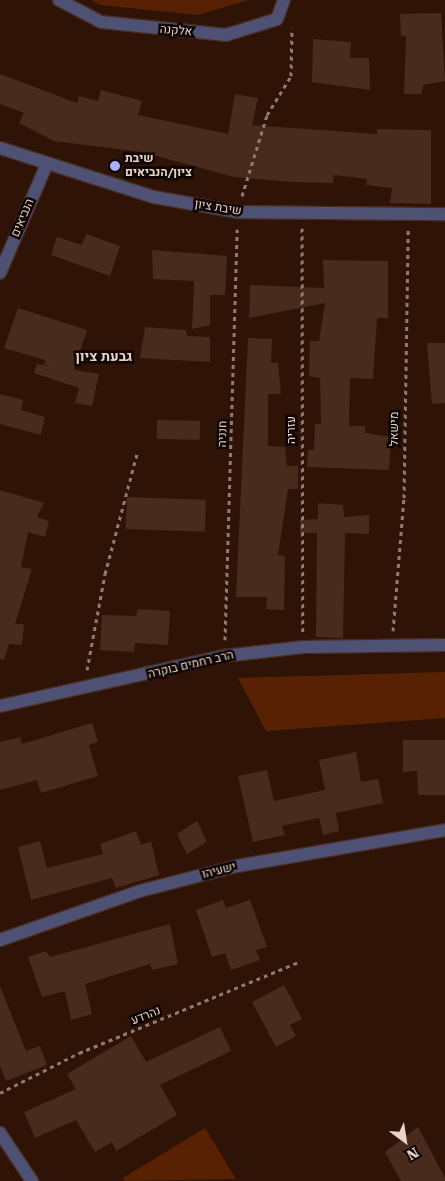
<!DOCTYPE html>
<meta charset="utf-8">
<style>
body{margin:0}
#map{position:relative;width:445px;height:1181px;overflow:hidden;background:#2e1306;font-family:"Roboto Serif",Heebo,serif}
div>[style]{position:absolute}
.green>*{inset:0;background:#592103}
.building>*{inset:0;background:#492b1e;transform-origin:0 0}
.path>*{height:3px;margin-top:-1.5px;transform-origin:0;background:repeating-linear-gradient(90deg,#917a6f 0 4px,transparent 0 8px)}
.roads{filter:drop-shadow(1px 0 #482e21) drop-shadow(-1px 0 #482e21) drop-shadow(0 1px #482e21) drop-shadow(0 -1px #482e21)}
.minor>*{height:12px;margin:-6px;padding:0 6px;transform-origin:6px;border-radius:6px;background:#4e5174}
.dots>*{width:14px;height:14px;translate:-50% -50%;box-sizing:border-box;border:2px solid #0e0401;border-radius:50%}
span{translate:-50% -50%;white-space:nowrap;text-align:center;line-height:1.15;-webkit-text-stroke:5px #0e0401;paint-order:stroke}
.street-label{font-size:12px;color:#e7d3ca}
.poi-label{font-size:12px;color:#e7d3ca;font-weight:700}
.left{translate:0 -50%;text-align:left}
.neighbourhood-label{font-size:14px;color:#e7d3ca;font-weight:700}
.north{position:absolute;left:380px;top:1116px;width:50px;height:50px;-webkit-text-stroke:4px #0e0401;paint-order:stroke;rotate:149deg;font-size:14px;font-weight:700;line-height:20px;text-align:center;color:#e7d3ca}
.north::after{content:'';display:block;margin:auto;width:18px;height:22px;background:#e7d3ca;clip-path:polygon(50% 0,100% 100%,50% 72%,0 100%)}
</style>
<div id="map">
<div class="green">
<i style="clip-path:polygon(91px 0,248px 0,198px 15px,100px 5px)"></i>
<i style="clip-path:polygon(445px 672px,445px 718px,266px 731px,238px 678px)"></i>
<i style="clip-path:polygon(205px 1128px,236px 1179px,125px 1181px,123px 1178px)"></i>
</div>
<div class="building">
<i style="clip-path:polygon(441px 13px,445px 81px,423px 85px,422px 94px,404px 94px,406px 36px,401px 36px,400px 14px)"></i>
<i style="clip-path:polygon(313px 39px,351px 42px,350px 58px,369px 58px,370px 90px,312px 82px)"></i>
<i style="clip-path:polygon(0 74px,77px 103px,79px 96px,98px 101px,101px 90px,142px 101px,138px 115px,228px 134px,235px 94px,258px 98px,252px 125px,377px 134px,377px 129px,431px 130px,431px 204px,390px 203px,392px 188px,366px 185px,367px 179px,334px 175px,333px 183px,291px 182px,234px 177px,142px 152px,54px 141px,19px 123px,24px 113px,0 104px)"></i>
<i style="clip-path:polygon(86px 234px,120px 246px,110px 276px,51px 255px,57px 237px,82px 245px)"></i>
<i style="clip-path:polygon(152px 250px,227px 256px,225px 295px,210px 295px,210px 325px,192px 329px,194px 281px,153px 279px)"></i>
<i style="clip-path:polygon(323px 260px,388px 261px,388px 318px,377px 318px,373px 379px,350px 378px,349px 426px,365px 426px,365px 433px,391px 437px,389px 470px,307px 467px,308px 450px,314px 450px,315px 424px,321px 424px,320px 378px,309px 376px,310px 341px,319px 341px,325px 303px,249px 318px,250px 285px,324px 288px)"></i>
<i style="clip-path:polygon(18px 308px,87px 330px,74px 370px,99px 374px,92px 406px,75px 403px,79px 388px,34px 373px,37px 364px,51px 366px,44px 364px,45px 360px,4px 348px)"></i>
<i style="clip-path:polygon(145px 327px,186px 330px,187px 336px,210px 337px,210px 362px,140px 358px)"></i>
<i style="clip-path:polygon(248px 338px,272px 339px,271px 363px,278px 363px,281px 394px,268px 394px,268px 446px,285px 447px,287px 466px,298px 466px,298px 489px,288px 489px,278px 555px,285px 556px,284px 610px,266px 609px,267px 597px,236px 597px)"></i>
<i style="clip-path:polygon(427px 343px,445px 343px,445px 403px,432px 404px)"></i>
<i style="clip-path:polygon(0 394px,23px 400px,21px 410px,45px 417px,41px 435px,0 424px)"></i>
<i style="left:157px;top:420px;width:43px;height:19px;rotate:1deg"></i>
<i style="clip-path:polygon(0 490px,44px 503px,37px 517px,49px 521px,45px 537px,28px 532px,21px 567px,32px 569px,15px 624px,24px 624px,22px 645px,9px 644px,4px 660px,0 659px)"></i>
<i style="left:127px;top:497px;width:79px;height:32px;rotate:2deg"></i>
<i style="clip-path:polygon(318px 503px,343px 505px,344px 517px,369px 515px,369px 534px,345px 533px,343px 638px,316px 637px,317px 533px,300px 533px,300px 520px,318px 519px)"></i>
<i style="clip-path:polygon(138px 609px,170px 611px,168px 645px,135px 643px,134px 652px,100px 650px,102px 615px,136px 616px)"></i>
<i style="clip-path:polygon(92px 723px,98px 742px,89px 745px,98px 776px,41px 793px,37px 780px,0 790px,0 742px,20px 737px,22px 744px)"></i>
<i style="clip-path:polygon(403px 740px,445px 740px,445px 795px,418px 795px,417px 771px,403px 772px)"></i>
<i style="clip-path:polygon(356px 752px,361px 782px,378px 779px,383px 803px,336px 813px,339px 831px,323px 835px,319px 818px,282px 826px,285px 835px,253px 842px,238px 776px,267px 770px,274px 801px,325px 790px,319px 760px)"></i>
<i style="clip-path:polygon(197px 821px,207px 842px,187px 854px,177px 834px)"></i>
<i style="clip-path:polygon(136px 831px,141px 845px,151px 841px,159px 875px,116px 888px,112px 878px,31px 900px,18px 847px,40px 841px,47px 868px,103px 854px,100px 844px)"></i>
<i style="clip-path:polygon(223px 900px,226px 908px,250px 900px,267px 947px,256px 950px,260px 960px,231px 970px,225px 953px,212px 957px,196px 910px)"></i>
<i style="clip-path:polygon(170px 924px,178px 964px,152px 970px,150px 964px,85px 984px,92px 1014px,71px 1020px,65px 991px,42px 997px,28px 957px,46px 951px,50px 957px)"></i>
<i style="clip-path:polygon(284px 985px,302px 1019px,290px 1025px,296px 1036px,276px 1047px,252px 1002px)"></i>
<i style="clip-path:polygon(0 986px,26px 1051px,40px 1046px,47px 1065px,6px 1081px,0 1066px)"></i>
<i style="clip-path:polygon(220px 1027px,231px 1051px,160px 1085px,177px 1115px,116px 1151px,112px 1142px,95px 1152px,76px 1120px,35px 1138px,24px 1112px,76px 1089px,67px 1074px,131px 1036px,146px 1062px)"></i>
<i style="clip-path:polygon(418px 1127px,445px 1178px,445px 1181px,401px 1181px,385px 1152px)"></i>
</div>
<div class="path">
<i style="left:242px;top:196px;width:85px;rotate:-72.8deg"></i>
<i style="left:267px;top:115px;width:46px;rotate:-58.4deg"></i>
<i style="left:291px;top:76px;width:48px;rotate:-88.8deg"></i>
<i style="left:302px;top:228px;width:404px;rotate:89.9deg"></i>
<i style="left:393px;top:631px;width:133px;rotate:-85.3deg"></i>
<i style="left:404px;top:498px;width:268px;rotate:-89.1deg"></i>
<i style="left:225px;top:640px;width:411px;rotate:-88.3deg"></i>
<i style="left:87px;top:670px;width:98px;rotate:-79.4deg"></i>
<i style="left:105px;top:574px;width:124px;rotate:-75.1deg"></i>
<i style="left:0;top:1093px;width:89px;rotate:-26.9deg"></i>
<i style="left:79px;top:1053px;width:240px;rotate:-22.5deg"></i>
</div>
<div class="roads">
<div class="minor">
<i style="left:59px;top:0;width:47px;rotate:27.6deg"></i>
<i style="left:101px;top:22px;width:126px;rotate:5.9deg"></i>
<i style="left:226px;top:35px;width:53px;rotate:-17.4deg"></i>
<i style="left:277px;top:19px;width:20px;rotate:-70deg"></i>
<i style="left:0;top:148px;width:162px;rotate:17.7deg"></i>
<i style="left:154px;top:197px;width:84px;rotate:10.2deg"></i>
<i style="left:237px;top:212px;width:208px;rotate:0.6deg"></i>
<i style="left:0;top:273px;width:119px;rotate:-66.7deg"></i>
<i style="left:0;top:706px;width:230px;rotate:-12.6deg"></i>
<i style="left:224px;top:656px;width:80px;rotate:-6.5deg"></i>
<i style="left:303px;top:647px;width:142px;rotate:-0.8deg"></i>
<i style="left:0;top:940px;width:148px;rotate:-19.3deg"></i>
<i style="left:140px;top:891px;width:100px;rotate:-14.5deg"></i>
<i style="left:237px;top:866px;width:211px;rotate:-9.8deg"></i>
<i style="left:0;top:1133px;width:58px;rotate:56.3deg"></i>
</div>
</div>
<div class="dots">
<i style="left:115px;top:166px;background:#a8b0fc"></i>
</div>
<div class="street-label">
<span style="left:176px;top:31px;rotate:5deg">אלקנה</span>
<span style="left:218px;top:208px;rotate:9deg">שיבת ציון</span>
<span style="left:23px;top:218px;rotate:-67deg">הנביאים</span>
<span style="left:395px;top:429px;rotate:-90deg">מישאל</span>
<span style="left:292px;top:430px;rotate:-90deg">עזריה</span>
<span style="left:223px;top:434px;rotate:-88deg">חנניה</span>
<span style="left:191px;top:665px;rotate:-13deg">הרב רחמים בוקרה</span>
<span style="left:219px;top:871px;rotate:-14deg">ישעיהו</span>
<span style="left:146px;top:1016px;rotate:-22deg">נהרדע</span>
</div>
<div class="poi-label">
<span class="left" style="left:125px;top:166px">שיבת<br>ציון/הנביאים</span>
</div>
<div class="neighbourhood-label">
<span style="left:104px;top:356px">גבעת ציון</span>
</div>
<div class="north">N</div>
</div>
